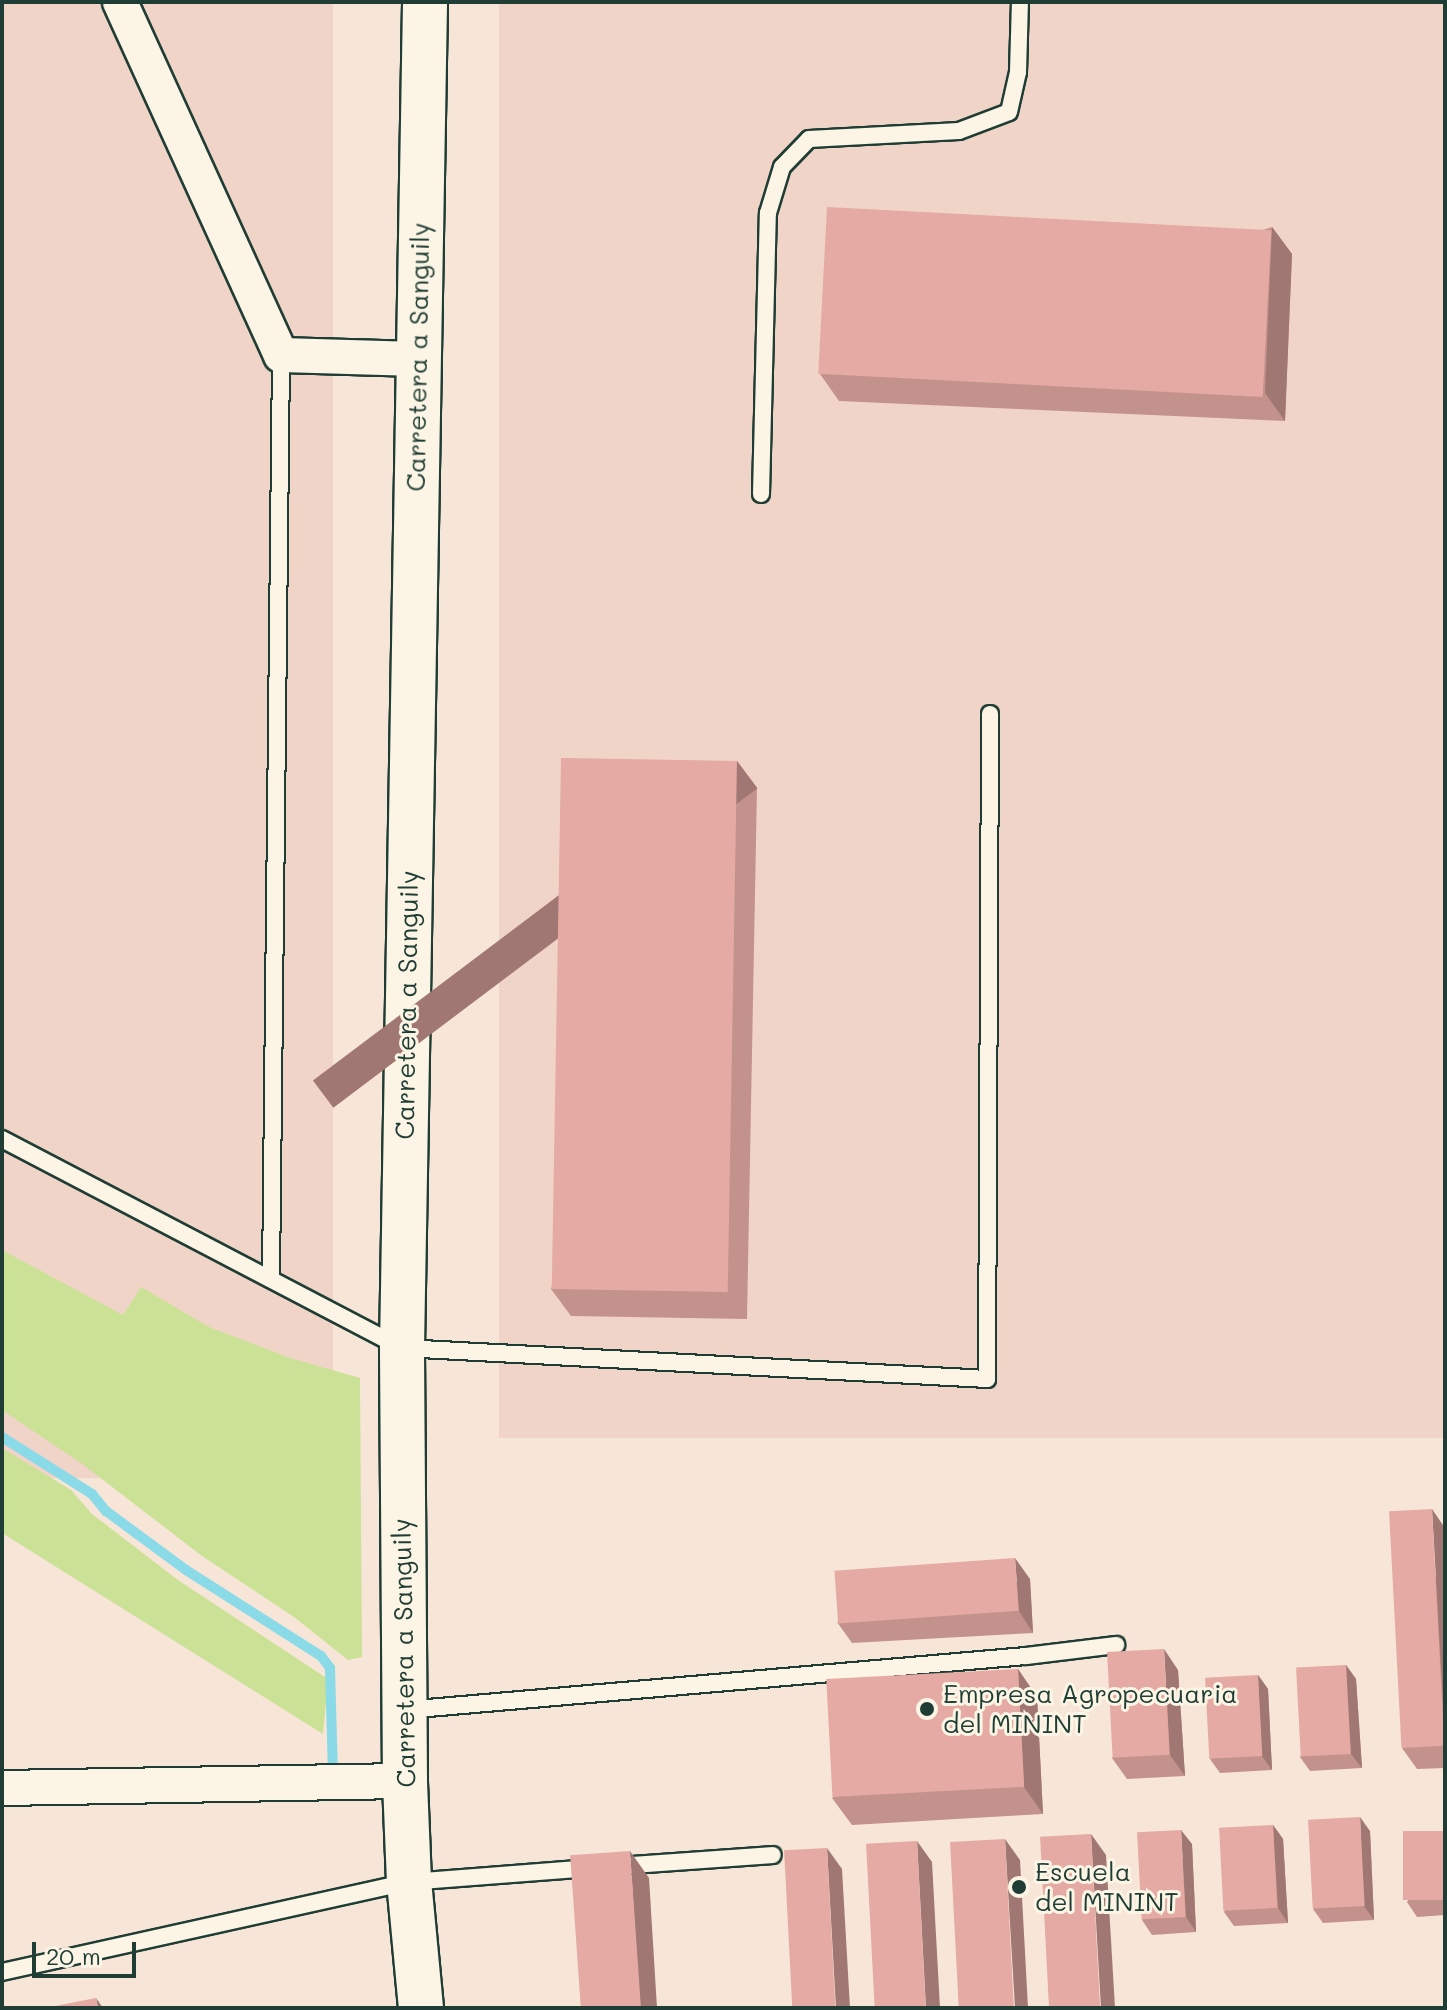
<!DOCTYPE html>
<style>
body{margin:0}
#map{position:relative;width:1447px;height:2010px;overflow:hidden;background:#f7e6d8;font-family:Mali,sans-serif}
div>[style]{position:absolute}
.built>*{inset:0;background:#f1d4c8;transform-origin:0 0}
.green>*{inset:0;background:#cbe196}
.stream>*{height:10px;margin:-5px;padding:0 5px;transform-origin:5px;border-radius:5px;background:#8adae8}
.roads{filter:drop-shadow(2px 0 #1f3d34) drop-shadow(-2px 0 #1f3d34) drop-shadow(0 2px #1f3d34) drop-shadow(0 -2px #1f3d34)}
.lane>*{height:16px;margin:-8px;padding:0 8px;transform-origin:8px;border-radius:8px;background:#fcf5e5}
.street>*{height:34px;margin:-17px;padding:0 17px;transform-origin:17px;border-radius:17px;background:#fcf5e5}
.secondary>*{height:44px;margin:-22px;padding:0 22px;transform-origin:22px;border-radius:22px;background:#fcf5e5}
.wall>*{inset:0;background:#c4928c}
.shaded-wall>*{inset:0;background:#a07772;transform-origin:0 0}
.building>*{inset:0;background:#e4aaa3;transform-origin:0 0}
.dots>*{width:22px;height:22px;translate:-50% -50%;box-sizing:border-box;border:4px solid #fcf5e5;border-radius:50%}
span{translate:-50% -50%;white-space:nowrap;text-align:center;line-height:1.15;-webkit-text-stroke:6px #fcf5e5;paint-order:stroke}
.street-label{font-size:26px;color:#1f3d34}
.poi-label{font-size:26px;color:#1f3d34}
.left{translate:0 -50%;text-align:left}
.frame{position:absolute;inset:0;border:4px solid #1f3d34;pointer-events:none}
.scale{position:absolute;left:32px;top:1942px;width:104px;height:36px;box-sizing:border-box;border:4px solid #1f3d34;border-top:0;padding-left:10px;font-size:24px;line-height:28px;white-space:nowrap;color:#1f3d34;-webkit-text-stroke:6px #fcf5e5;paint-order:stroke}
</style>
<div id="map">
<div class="built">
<i style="left:2px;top:2px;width:331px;height:1476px"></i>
<i style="left:499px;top:2px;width:946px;height:1436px"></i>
</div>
<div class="green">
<i style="clip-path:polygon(2px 1250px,123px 1315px,141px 1287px,209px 1327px,290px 1358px,360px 1378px,362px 1657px,348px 1660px,294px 1617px,202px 1556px,81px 1463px,2px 1410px)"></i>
<i style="clip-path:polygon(2px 1448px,71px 1490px,92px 1514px,178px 1580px,328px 1679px,323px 1734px,2px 1533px)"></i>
</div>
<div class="stream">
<i style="left:2px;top:1437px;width:107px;rotate:32.3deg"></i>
<i style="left:92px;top:1494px;width:22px;rotate:51deg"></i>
<i style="left:106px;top:1511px;width:99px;rotate:36.4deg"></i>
<i style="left:186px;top:1570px;width:160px;rotate:32.5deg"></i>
<i style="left:321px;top:1656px;width:15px;rotate:53deg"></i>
<i style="left:330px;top:1668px;width:108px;rotate:88.4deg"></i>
</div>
<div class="roads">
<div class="lane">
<i style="left:761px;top:494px;width:281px;rotate:-88.6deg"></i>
<i style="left:768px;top:213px;width:48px;rotate:-73.1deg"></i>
<i style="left:782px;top:167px;width:39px;rotate:-46deg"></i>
<i style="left:809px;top:139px;width:150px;rotate:-3.1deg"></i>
<i style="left:959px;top:131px;width:53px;rotate:-20.8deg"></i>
<i style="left:1009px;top:112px;width:41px;rotate:-77.3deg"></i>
<i style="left:1018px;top:72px;width:70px;rotate:-88.4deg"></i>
<i style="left:2px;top:1139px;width:451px;rotate:27.6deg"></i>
<i style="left:402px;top:1348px;width:586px;rotate:3.03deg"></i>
<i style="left:987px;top:1379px;width:665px;rotate:-89.74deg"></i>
<i style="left:271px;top:1279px;width:924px;rotate:-89.38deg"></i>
<i style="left:405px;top:1710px;width:623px;rotate:-4.97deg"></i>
<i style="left:1026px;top:1656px;width:91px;rotate:-7deg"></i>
<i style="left:619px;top:1866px;width:154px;rotate:-4.1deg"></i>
<i style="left:2px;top:1972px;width:417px;rotate:-12.5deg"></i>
<i style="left:409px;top:1882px;width:184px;rotate:-4.4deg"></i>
</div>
<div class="street">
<i style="left:120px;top:2px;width:388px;rotate:65.5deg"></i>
<i style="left:281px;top:355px;width:136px;rotate:1.7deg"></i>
<i style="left:2px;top:1788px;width:403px;rotate:-1deg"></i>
</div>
<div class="secondary">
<i style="left:421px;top:2008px;width:127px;rotate:-95.4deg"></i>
<i style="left:409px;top:1882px;width:101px;rotate:-92.3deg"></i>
<i style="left:405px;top:1781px;width:433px;rotate:-90.4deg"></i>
<i style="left:402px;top:1348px;width:1346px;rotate:-89.02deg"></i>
</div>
</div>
<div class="wall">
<i style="clip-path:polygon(1272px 227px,1292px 254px,1285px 421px,839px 401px,820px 374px)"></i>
<i style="clip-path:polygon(737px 761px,757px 788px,747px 1319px,571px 1316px,551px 1289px)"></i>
<i style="clip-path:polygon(1445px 1528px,1445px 1768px,1417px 1769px,1402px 1748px)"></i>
<i style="clip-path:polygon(1030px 1579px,1033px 1633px,852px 1643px,837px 1622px)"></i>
<i style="clip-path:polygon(1346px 1665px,1356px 1679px,1362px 1768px,1310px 1771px,1300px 1757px)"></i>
<i style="clip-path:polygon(1018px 1669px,1037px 1697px,1043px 1814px,852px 1825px,832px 1798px)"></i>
<i style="clip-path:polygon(1178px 1670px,1185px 1776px,1127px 1779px,1112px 1758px)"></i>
<i style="clip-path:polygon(1258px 1675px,1268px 1689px,1272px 1770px,1220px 1773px,1210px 1759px)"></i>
<i style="clip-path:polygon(1273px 1825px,1283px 1839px,1288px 1923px,1234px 1926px,1224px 1912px)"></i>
<i style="clip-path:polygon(1370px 1831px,1374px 1920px,1323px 1923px,1313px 1909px)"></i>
<i style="clip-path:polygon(1445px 1831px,1445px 1915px,1417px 1917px,1407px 1902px)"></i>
<i style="clip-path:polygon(1192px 1844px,1196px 1932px,1152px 1935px,1142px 1920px)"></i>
</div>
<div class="shaded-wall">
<i style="clip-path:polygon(1272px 227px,1292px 254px,1285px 421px,1265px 393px)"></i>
<i style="left:737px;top:761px;width:34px;height:531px;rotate:53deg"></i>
<i style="clip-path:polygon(1432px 1509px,1445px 1528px,1445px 1737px)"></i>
<i style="clip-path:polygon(1015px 1558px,1030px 1579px,1033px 1633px,1019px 1611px)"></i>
<i style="clip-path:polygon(1164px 1649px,1178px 1670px,1185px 1776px,1170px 1755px)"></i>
<i style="clip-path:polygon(1346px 1665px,1356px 1679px,1362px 1768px,1351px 1754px)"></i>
<i style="clip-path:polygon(1018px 1669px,1037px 1697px,1043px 1814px,1024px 1787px)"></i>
<i style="clip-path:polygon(1258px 1675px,1268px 1689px,1272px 1770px,1262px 1756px)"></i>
<i style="clip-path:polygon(1360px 1817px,1370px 1831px,1374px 1920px,1364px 1906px)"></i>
<i style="clip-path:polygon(1273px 1825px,1283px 1839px,1288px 1923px,1278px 1908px)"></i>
<i style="clip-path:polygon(1181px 1830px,1192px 1844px,1196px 1932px,1186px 1917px)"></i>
<i style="clip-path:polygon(1091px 1834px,1106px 1855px,1115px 2008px,1101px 2008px)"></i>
<i style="clip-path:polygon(1005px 1839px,1020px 1860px,1028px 2008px,1015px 2008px)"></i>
<i style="clip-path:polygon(917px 1841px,932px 1862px,940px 2008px,926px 2008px)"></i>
<i style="clip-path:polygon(827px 1848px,842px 1869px,850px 2008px,836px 2008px)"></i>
<i style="clip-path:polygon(630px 1851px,649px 1878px,657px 2008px,640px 2008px)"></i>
<i style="clip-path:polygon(96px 1998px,103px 2008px,98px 2008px)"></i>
</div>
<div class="building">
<i style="left:827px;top:207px;width:445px;height:167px;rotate:3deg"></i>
<i style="left:561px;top:758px;width:176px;height:531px;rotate:1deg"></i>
<i style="left:1432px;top:1509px;width:237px;height:43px;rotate:87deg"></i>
<i style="left:1015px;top:1558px;width:53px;height:181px;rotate:86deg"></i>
<i style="left:1164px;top:1649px;width:106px;height:57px;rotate:87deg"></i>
<i style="left:1346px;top:1665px;width:89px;height:50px;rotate:87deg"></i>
<i style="left:1018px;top:1669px;width:118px;height:192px;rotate:87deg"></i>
<i style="left:1258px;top:1675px;width:81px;height:53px;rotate:87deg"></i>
<i style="left:1360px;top:1817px;width:89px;height:52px;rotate:87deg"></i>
<i style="left:1273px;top:1825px;width:83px;height:54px;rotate:87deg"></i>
<i style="left:1181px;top:1830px;width:87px;height:44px;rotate:87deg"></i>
<i style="left:1445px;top:1831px;width:69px;height:42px;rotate:90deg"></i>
<i style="left:1091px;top:1834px;width:174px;height:51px;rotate:87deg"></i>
<i style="left:1005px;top:1839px;width:169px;height:55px;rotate:87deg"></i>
<i style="left:917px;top:1841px;width:167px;height:51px;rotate:87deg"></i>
<i style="left:827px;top:1848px;width:160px;height:43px;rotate:87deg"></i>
<i style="left:630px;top:1851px;width:157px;height:60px;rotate:86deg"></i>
<i style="clip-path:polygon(96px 1998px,98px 2008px,45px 2008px)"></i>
</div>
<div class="dots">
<i style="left:927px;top:1709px;background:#1f3d34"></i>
<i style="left:1019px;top:1887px;background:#1f3d34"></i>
</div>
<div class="street-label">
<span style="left:418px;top:357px;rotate:-89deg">Carretera a Sanguily</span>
<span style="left:407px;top:1005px;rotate:-89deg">Carretera a Sanguily</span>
<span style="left:404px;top:1653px;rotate:-91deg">Carretera a Sanguily</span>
</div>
<div class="poi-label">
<span class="left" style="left:943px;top:1709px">Empresa Agropecuaria<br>del MININT</span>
<span class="left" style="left:1035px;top:1887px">Escuela<br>del MININT</span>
</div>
<div class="frame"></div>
<div class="scale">20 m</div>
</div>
